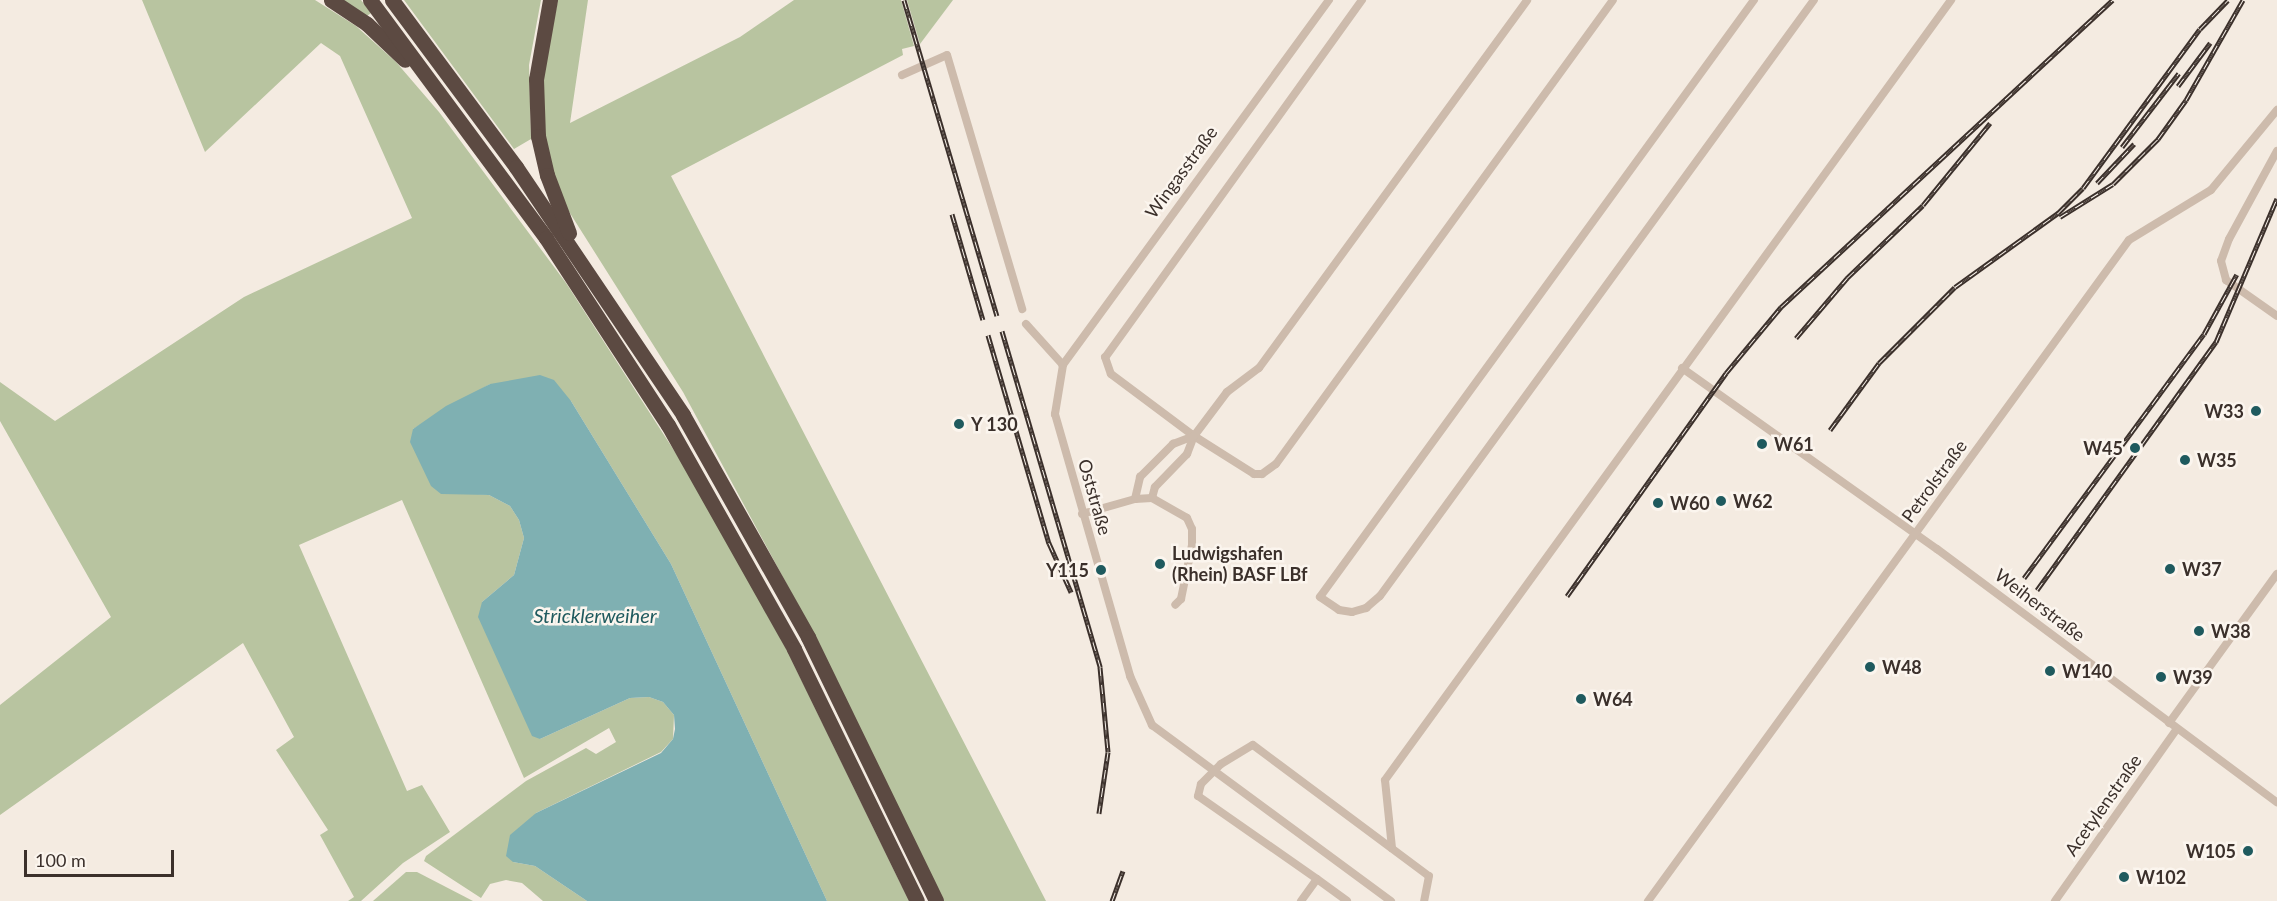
<!DOCTYPE html>
<meta charset="utf-8">
<style>
body{margin:0}
#map{position:relative;width:2277px;height:901px;overflow:hidden;background:#f4ebe1;font-family:Lato,sans-serif}
div>[style]{position:absolute}
.green>*{inset:0;background:#b8c4a0}
.water>*{inset:0;background:#7fb0b2}
.street>*{height:8px;margin:-4px;padding:0 4px;transform-origin:4px;border-radius:4px;background:#cdbbac}
.highway>*{height:15px;margin:-7.5px;padding:0 7.5px;transform-origin:7.5px;border-radius:7.5px;background:#5c4a42}
.rail>*{height:5px;margin-top:-2.5px;transform-origin:0;background:repeating-linear-gradient(90deg,#fbf5ee 0 9px,#3b302b 0 18px);box-sizing:border-box;border-block:2px solid #3b302b}
.dots>*{width:16px;height:16px;translate:-50% -50%;box-sizing:border-box;border:3px solid #fbf5ee;border-radius:50%}
span{translate:-50% -50%;white-space:nowrap;text-align:center;line-height:1.15;-webkit-text-stroke:5px #fbf5ee;paint-order:stroke}
.street-label{font-size:18px;color:#3b302b}
.poi-label{font-size:18px;color:#3b302b;font-weight:700}
.right{translate:-100% -50%;text-align:right}
.left{translate:0 -50%;text-align:left}
.water-label{font-size:20px;color:#1f5a5e;font-style:italic}
.scale{position:absolute;left:24px;top:850px;width:150px;height:27px;box-sizing:border-box;border:3px solid #3b302b;border-top:0;padding-left:8px;font-size:18px;line-height:21px;white-space:nowrap;color:#3b302b;-webkit-text-stroke:4px #fbf5ee;paint-order:stroke}
</style>
<div id="map">
<div class="green">
<i style="clip-path:polygon(142px 0,315px 0,356px 26px,396px 62px,439px 112px,566px 283px,695px 483px,778px 632px,909px 901px,827px 901px,671px 564px,571px 401px,490px 384px,413px 429px,466px 493px,489px 495px,510px 506px,519px 520px,524px 538px,514px 575px,482px 602px,540px 739px,630px 698px,649px 697px,663px 702px,674px 715px,673px 739px,661px 752px,536px 813px,513px 862px,535px 866px,587px 901px,543px 901px,522px 883px,506px 880px,490px 884px,481px 898px,424px 861px,426px 856px,526px 781px,586px 748px,596px 754px,616px 742px,609px 728px,524px 778px,402px 500px,299px 545px,407px 791px,422px 785px,450px 832px,403px 863px,361px 901px,348px 901px,354px 897px,320px 835px,328px 830px,276px 750px,294px 737px,243px 643px,0 815px,0 705px,111px 617px,0 421px,0 382px,55px 421px,244px 297px,412px 218px,340px 56px,321px 43px,205px 152px)"></i>
<i style="clip-path:polygon(343px 0,361px 0,371px 13px,367px 16px)"></i>
<i style="clip-path:polygon(404px 0,541px 0,529px 65px,531px 139px,514px 149px)"></i>
<i style="clip-path:polygon(558px 0,588px 0,570px 123px,740px 37px,794px 0,901px 0,914px 46px,902px 49px,903px 55px,671px 176px,1046px 901px,944px 901px,818px 642px,683px 392px,568px 210px,555px 180px,545px 135px,543px 73px)"></i>
<i style="clip-path:polygon(907px 0,953px 0,920px 44px)"></i>
<i style="clip-path:polygon(406px 872px,417px 872px,473px 901px,373px 901px)"></i>
</div>
<div class="water">
<i style="clip-path:polygon(540px 375px,554px 380px,571px 401px,671px 564px,827px 901px,587px 901px,535px 866px,513px 862px,506px 856px,510px 835px,536px 813px,661px 753px,673px 739px,675px 729px,674px 715px,663px 702px,649px 697px,630px 698px,540px 739px,532px 736px,478px 617px,482px 602px,514px 575px,524px 538px,519px 520px,510px 506px,489px 495px,441px 494px,431px 486px,410px 442px,413px 429px,446px 406px,490px 384px)"></i>
</div>
<div class="street">
<i style="left:1329px;top:0;width:452px;rotate:126.1deg"></i>
<i style="left:1063px;top:365px;width:50px;rotate:99.3deg"></i>
<i style="left:1055px;top:414px;width:273px;rotate:74deg"></i>
<i style="left:1130px;top:676px;width:54px;rotate:65.8deg"></i>
<i style="left:1152px;top:725px;width:297px;rotate:36.4deg"></i>
<i style="left:1362px;top:0;width:440px;rotate:125.7deg"></i>
<i style="left:1105px;top:357px;width:18px;rotate:71deg"></i>
<i style="left:1111px;top:374px;width:104px;rotate:36.8deg"></i>
<i style="left:1194px;top:436px;width:71px;rotate:32.3deg"></i>
<i style="left:1254px;top:474px;width:8px"></i>
<i style="left:1262px;top:474px;width:17px;rotate:-36deg"></i>
<i style="left:1276px;top:464px;width:573px;rotate:-54.01deg"></i>
<i style="left:1754px;top:0;width:738px;rotate:126.02deg"></i>
<i style="left:1320px;top:597px;width:23px;rotate:34deg"></i>
<i style="left:1339px;top:610px;width:13px;rotate:9deg"></i>
<i style="left:1352px;top:612px;width:15px;rotate:-16deg"></i>
<i style="left:1366px;top:608px;width:18px;rotate:-41deg"></i>
<i style="left:1380px;top:596px;width:737px;rotate:-53.94deg"></i>
<i style="left:902px;top:75px;width:49px;rotate:-24deg"></i>
<i style="left:947px;top:55px;width:265px;rotate:73.5deg"></i>
<i style="left:2277px;top:151px;width:100px;rotate:118.6deg"></i>
<i style="left:2229px;top:239px;width:23px;rotate:110deg"></i>
<i style="left:2221px;top:261px;width:20px;rotate:75deg"></i>
<i style="left:2226px;top:280px;width:62px;rotate:35.2deg"></i>
<i style="left:1026px;top:324px;width:55px;rotate:47.9deg"></i>
<i style="left:1682px;top:368px;width:313px;rotate:35.4deg"></i>
<i style="left:1937px;top:549px;width:424px;rotate:36.7deg"></i>
<i style="left:1152px;top:498px;width:11px;rotate:-75deg"></i>
<i style="left:1155px;top:487px;width:46px;rotate:-45.9deg"></i>
<i style="left:1187px;top:454px;width:19px;rotate:-69deg"></i>
<i style="left:1194px;top:436px;width:55px;rotate:-53.1deg"></i>
<i style="left:1227px;top:392px;width:40px;rotate:-37deg"></i>
<i style="left:1259px;top:368px;width:455px;rotate:-53.9deg"></i>
<i style="left:1135px;top:499px;width:23px;rotate:-77deg"></i>
<i style="left:1140px;top:477px;width:47px;rotate:-45deg"></i>
<i style="left:1173px;top:444px;width:22px;rotate:-21deg"></i>
<i style="left:1082px;top:514px;width:55px;rotate:-15.8deg"></i>
<i style="left:1135px;top:499px;width:17px;rotate:-3deg"></i>
<i style="left:1152px;top:498px;width:40px;rotate:29.7deg"></i>
<i style="left:1187px;top:518px;width:12px;rotate:66deg"></i>
<i style="left:1192px;top:529px;width:16px;rotate:90deg"></i>
<i style="left:1192px;top:545px;width:55px;rotate:101.5deg"></i>
<i style="left:1181px;top:599px;width:8px;rotate:135deg"></i>
<i style="left:2169px;top:723px;width:184px;rotate:-54.1deg"></i>
<i style="left:1392px;top:848px;width:68px;rotate:-95.9deg"></i>
<i style="left:1385px;top:780px;width:964px;rotate:-54.03deg"></i>
<i style="left:1317px;top:879px;width:37px;rotate:36deg"></i>
<i style="left:1301px;top:901px;width:27px;rotate:-54deg"></i>
<i style="left:1317px;top:879px;width:145px;rotate:-145.1deg"></i>
<i style="left:1198px;top:796px;width:12px;rotate:-76deg"></i>
<i style="left:1201px;top:784px;width:28px;rotate:-45deg"></i>
<i style="left:1221px;top:764px;width:37px;rotate:-31deg"></i>
<i style="left:1253px;top:745px;width:219px;rotate:36.7deg"></i>
<i style="left:1429px;top:876px;width:25px;rotate:101deg"></i>
<i style="left:1648px;top:901px;width:817px;rotate:-53.96deg"></i>
<i style="left:2129px;top:240px;width:96px;rotate:-31.4deg"></i>
<i style="left:2211px;top:190px;width:104px;rotate:-50.5deg"></i>
<i style="left:2055px;top:901px;width:211px;rotate:-54.7deg"></i>
</div>
<div class="highway">
<i style="left:331px;top:0;width:43px;rotate:33.7deg"></i>
<i style="left:367px;top:24px;width:52px;rotate:43.5deg"></i>
<i style="left:370px;top:0;width:296px;rotate:53.5deg"></i>
<i style="left:546px;top:238px;width:223px;rotate:56.9deg"></i>
<i style="left:668px;top:425px;width:257px;rotate:60.6deg"></i>
<i style="left:794px;top:649px;width:280px;rotate:64deg"></i>
<i style="left:392px;top:0;width:208px;rotate:53.4deg"></i>
<i style="left:516px;top:167px;width:299px;rotate:56deg"></i>
<i style="left:683px;top:415px;width:255px;rotate:60.6deg"></i>
<i style="left:808px;top:637px;width:293px;rotate:64.1deg"></i>
<i style="left:550px;top:0;width:80px;rotate:100deg"></i>
<i style="left:536px;top:79px;width:57px;rotate:88deg"></i>
<i style="left:538px;top:136px;width:40px;rotate:77deg"></i>
<i style="left:547px;top:175px;width:62px;rotate:69.2deg"></i>
</div>
<div class="rail">
<i style="left:904px;top:0;width:329px;rotate:73.6deg"></i>
<i style="left:2178px;top:86px;width:54px;rotate:-53.3deg"></i>
<i style="left:2122px;top:147px;width:93px;rotate:-52.4deg"></i>
<i style="left:2097px;top:183px;width:54px;rotate:-46.5deg"></i>
<i style="left:952px;top:214px;width:110px;rotate:73.7deg"></i>
<i style="left:2060px;top:217px;width:62px;rotate:-31.9deg"></i>
<i style="left:2113px;top:184px;width:64px;rotate:-45deg"></i>
<i style="left:2158px;top:139px;width:48px;rotate:-54.3deg"></i>
<i style="left:2186px;top:100px;width:115px;rotate:-60.3deg"></i>
<i style="left:1002px;top:331px;width:350px;rotate:73.7deg"></i>
<i style="left:1100px;top:667px;width:85px;rotate:84.6deg"></i>
<i style="left:1108px;top:752px;width:62px;rotate:98.4deg"></i>
<i style="left:988px;top:335px;width:217px;rotate:73.7deg"></i>
<i style="left:1049px;top:543px;width:54px;rotate:65.8deg"></i>
<i style="left:1796px;top:338px;width:79px;rotate:-49.6deg"></i>
<i style="left:1847px;top:278px;width:105px;rotate:-43.8deg"></i>
<i style="left:1923px;top:205px;width:106px;rotate:-50.7deg"></i>
<i style="left:1830px;top:430px;width:83px;rotate:-53.8deg"></i>
<i style="left:1879px;top:363px;width:107px;rotate:-45deg"></i>
<i style="left:1955px;top:287px;width:127px;rotate:-35.7deg"></i>
<i style="left:2058px;top:213px;width:35px;rotate:-45deg"></i>
<i style="left:2083px;top:188px;width:197px;rotate:-53.7deg"></i>
<i style="left:2200px;top:29px;width:40px;rotate:-46deg"></i>
<i style="left:2024px;top:578px;width:303px;rotate:-53.6deg"></i>
<i style="left:2204px;top:334px;width:68px;rotate:-61.2deg"></i>
<i style="left:2037px;top:590px;width:306px;rotate:-54.2deg"></i>
<i style="left:2216px;top:342px;width:156px;rotate:-67deg"></i>
<i style="left:1567px;top:596px;width:274px;rotate:-54.5deg"></i>
<i style="left:1726px;top:373px;width:86px;rotate:-50.2deg"></i>
<i style="left:1781px;top:307px;width:452px;rotate:-42.8deg"></i>
<i style="left:1112px;top:901px;width:32px;rotate:-70deg"></i>
</div>
<div class="dots">
<i style="left:2256px;top:411px;background:#1f5a5e"></i>
<i style="left:959px;top:424px;background:#1f5a5e"></i>
<i style="left:1762px;top:444px;background:#1f5a5e"></i>
<i style="left:2135px;top:448px;background:#1f5a5e"></i>
<i style="left:2185px;top:460px;background:#1f5a5e"></i>
<i style="left:1721px;top:501px;background:#1f5a5e"></i>
<i style="left:1658px;top:503px;background:#1f5a5e"></i>
<i style="left:1160px;top:564px;background:#1f5a5e"></i>
<i style="left:2170px;top:569px;background:#1f5a5e"></i>
<i style="left:1101px;top:570px;background:#1f5a5e"></i>
<i style="left:2199px;top:631px;background:#1f5a5e"></i>
<i style="left:1870px;top:667px;background:#1f5a5e"></i>
<i style="left:2050px;top:671px;background:#1f5a5e"></i>
<i style="left:2161px;top:677px;background:#1f5a5e"></i>
<i style="left:1581px;top:699px;background:#1f5a5e"></i>
<i style="left:2248px;top:851px;background:#1f5a5e"></i>
<i style="left:2124px;top:877px;background:#1f5a5e"></i>
</div>
<div class="street-label">
<span style="left:1181px;top:172px;rotate:-54deg">Wingasstraße</span>
<span style="left:1934px;top:481px;rotate:-54deg">Petrolstraße</span>
<span style="left:1095px;top:497px;rotate:74deg">Oststraße</span>
<span style="left:2040px;top:605px;rotate:37deg">Weiherstraße</span>
<span style="left:2103px;top:805px;rotate:-55deg">Acetylenstraße</span>
</div>
<div class="poi-label">
<span class="right" style="left:2244px;top:411px">W33</span>
<span class="left" style="left:971px;top:424px">Y 130</span>
<span class="left" style="left:1774px;top:444px">W61</span>
<span class="right" style="left:2123px;top:448px">W45</span>
<span class="left" style="left:2197px;top:460px">W35</span>
<span class="left" style="left:1733px;top:501px">W62</span>
<span class="left" style="left:1670px;top:503px">W60</span>
<span class="left" style="left:1172px;top:564px">Ludwigshafen<br>(Rhein) BASF LBf</span>
<span class="left" style="left:2182px;top:569px">W37</span>
<span class="right" style="left:1089px;top:570px">Y115</span>
<span class="left" style="left:2211px;top:631px">W38</span>
<span class="left" style="left:1882px;top:667px">W48</span>
<span class="left" style="left:2062px;top:671px">W140</span>
<span class="left" style="left:2173px;top:677px">W39</span>
<span class="left" style="left:1593px;top:699px">W64</span>
<span class="right" style="left:2236px;top:851px">W105</span>
<span class="left" style="left:2136px;top:877px">W102</span>
</div>
<div class="water-label">
<span style="left:595px;top:615px">Stricklerweiher</span>
</div>
<div class="scale">100 m</div>
</div>
